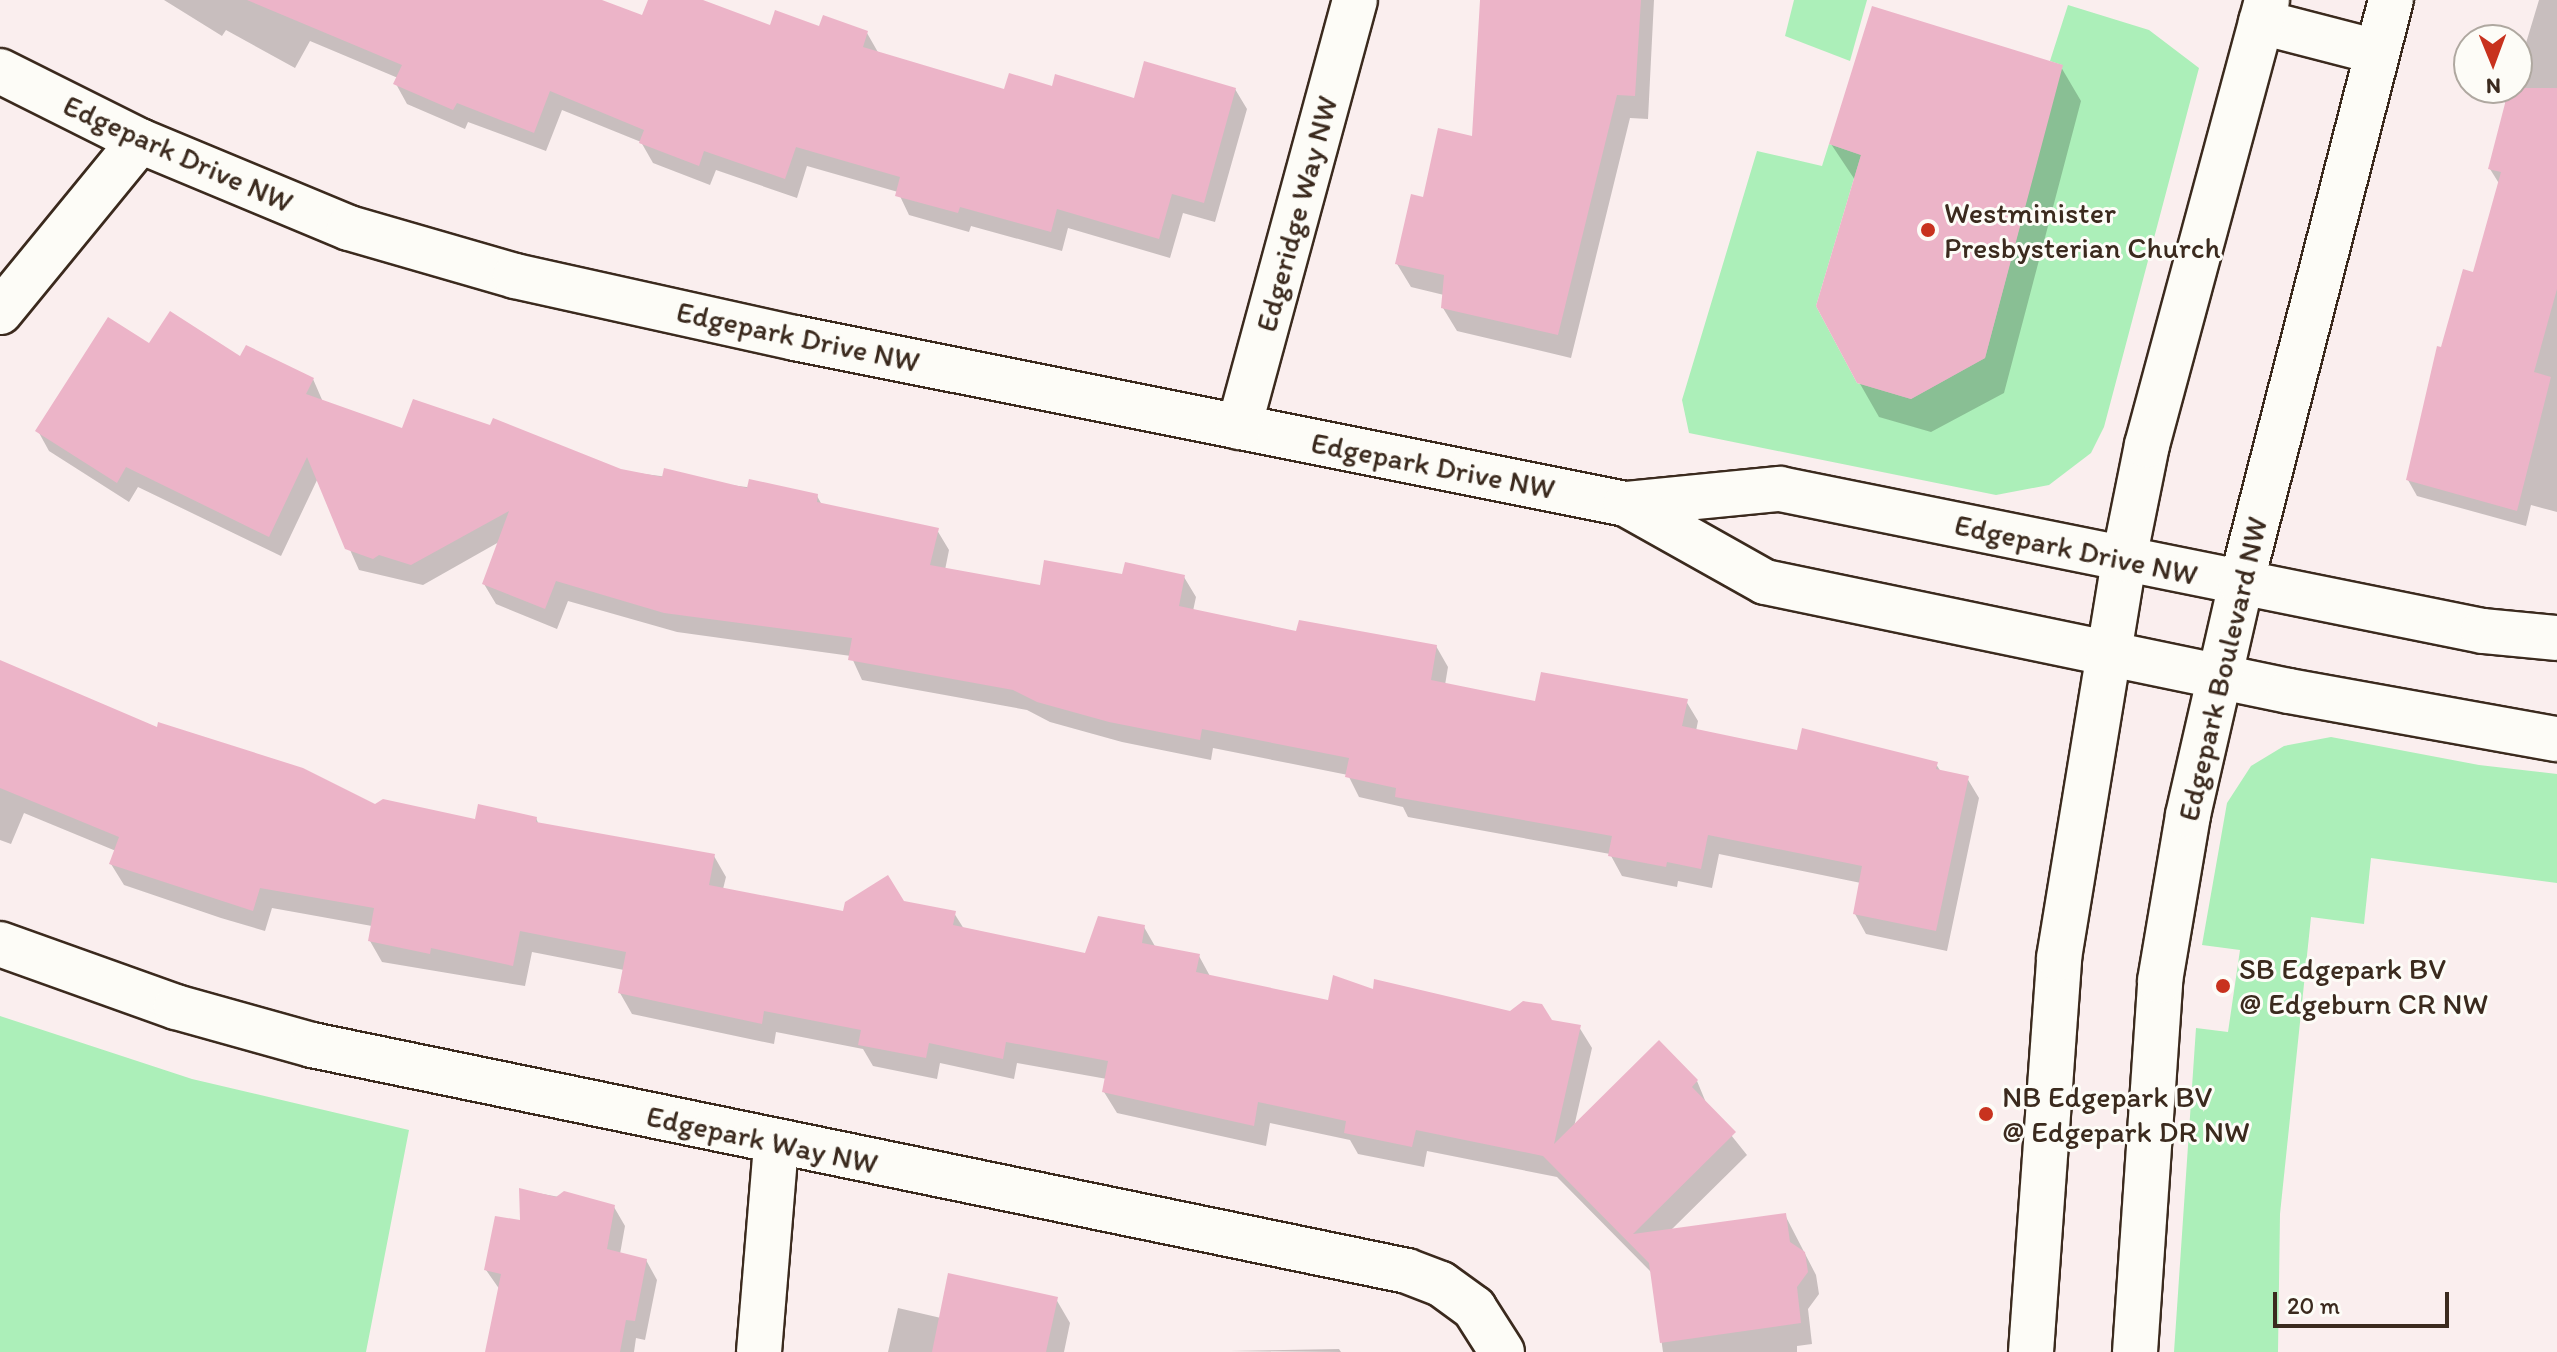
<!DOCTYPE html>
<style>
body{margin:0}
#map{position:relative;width:2557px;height:1352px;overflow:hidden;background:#faeeee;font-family:Itim,sans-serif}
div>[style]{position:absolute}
.green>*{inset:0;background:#acefb9}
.shadow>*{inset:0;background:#0003}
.building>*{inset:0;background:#ecb4c8}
.roads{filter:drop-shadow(2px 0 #3b2a1e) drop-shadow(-2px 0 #3b2a1e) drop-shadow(0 2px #3b2a1e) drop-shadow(0 -2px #3b2a1e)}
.minor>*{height:44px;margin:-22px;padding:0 22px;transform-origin:22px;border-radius:22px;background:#fdfcf7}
.dots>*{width:22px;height:22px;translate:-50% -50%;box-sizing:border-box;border:4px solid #fdfcf7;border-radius:50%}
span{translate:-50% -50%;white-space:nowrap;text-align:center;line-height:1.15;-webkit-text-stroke:6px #fdfcf7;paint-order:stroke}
.street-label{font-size:30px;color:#3b2a1e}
.poi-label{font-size:30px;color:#3b2a1e}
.left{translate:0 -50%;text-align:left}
.north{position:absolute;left:2453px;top:24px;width:80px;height:80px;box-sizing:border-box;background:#fdfcf7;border:2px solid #afa8a0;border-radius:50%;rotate:179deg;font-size:22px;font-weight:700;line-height:32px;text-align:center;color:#3b2a1e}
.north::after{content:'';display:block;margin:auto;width:28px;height:36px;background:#c8321e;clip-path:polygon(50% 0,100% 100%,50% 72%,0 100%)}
.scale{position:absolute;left:2273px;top:1292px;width:176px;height:36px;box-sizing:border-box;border:4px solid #3b2a1e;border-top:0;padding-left:10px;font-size:24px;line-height:28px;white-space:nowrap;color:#3b2a1e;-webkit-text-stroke:6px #fdfcf7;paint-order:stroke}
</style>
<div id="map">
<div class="green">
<i style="clip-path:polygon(1794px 0,1867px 0,1850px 61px,1785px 36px)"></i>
<i style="clip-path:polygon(2068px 5px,2149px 30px,2199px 68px,2104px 427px,2091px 453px,2049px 485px,1996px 495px,1689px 433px,1682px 400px,1757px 151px,1822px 166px,1829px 144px,1861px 155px,1816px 306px,1857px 383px,1911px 399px,1985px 358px,2062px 65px,2050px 61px)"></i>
<i style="clip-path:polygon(2331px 737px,2479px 765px,2557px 774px,2557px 883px,2371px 858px,2364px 924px,2311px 917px,2280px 1214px,2278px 1352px,2174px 1352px,2196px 1028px,2228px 1032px,2240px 950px,2202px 945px,2227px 803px,2251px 766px,2284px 746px)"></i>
<i style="clip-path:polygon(0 1016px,192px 1079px,409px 1130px,366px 1352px,0 1352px)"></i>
</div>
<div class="shadow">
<i style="clip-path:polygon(164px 0,596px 0,643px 18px,650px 0,689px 0,771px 28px,867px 33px,879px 54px,1006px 91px,1053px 89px,1135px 100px,1235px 89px,1247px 109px,1215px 222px,1183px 213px,1170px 258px,1068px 228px,1062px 251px,971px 226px,969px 232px,909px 215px,898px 192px,807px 166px,797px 198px,716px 170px,710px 185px,653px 163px,641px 142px,562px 110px,546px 151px,468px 122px,465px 129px,407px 104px,396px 84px,398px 78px,310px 41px,295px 68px,226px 30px,222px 36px)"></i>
<i style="clip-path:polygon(1482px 0,1654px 0,1648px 119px,1630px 118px,1571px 358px,1457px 331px,1443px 308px,1444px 295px,1411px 287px,1397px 264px,1425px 200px,1474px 138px)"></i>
<i style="clip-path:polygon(2539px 0,2557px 0,2557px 512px,2531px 505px,2526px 526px,2417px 496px,2408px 480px,2442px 349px,2475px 274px,2500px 185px,2490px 169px,2507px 106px,2503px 100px,2506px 88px,2517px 88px,2517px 49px,2519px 41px,2526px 43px)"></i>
<i style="clip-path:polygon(2061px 67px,2081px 101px,2004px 393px,1931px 432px,1879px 417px,1859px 382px,1855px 180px,1831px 144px)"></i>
<i style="clip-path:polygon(150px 345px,241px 359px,313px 379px,323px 402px,404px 431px,621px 471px,817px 496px,822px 505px,937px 530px,949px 550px,945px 570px,1041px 587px,1124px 576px,1184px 577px,1196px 597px,1193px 611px,1298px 634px,1436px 646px,1448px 667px,1445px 685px,1537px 703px,1686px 701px,1698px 721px,1696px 731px,1799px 752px,1936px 764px,1941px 772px,1967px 778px,1979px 798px,1947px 951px,1866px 934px,1855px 914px,1861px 883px,1719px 854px,1712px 888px,1678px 881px,1677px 887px,1622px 876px,1610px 854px,1408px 817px,1403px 807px,1359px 797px,1348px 775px,1213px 748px,1211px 760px,1122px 742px,1050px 722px,1027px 710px,862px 680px,851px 656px,677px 632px,568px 601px,557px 629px,496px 604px,484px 584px,499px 542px,423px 585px,359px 570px,318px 478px,281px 556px,138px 487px,129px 502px,49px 451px,38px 431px)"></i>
<i style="clip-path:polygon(0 663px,158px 729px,375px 807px,477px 822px,536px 818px,539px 825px,714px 856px,726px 877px,723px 889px,844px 913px,903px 903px,954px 913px,964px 929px,1086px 955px,1144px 927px,1156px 948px,1199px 956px,1211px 978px,1329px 1003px,1375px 991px,1579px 1027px,1592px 1048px,1574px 1127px,1697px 1081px,1707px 1105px,1747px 1155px,1670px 1231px,1785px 1215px,1816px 1275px,1819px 1294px,1808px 1309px,1812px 1344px,1797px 1346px,1797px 1352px,1663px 1352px,1652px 1273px,1557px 1177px,1427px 1151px,1424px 1167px,1358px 1154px,1350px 1140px,1270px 1123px,1266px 1146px,1117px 1113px,1104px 1092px,1107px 1079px,1017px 1063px,1014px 1079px,940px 1063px,937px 1079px,873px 1066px,863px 1049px,776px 1032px,774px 1044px,632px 1014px,620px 993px,624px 970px,532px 952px,525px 986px,382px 962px,370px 941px,372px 926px,272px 908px,265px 931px,221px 918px,124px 885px,111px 864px,116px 851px,24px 813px,11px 844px,0 840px)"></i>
<i style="clip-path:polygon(521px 1190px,614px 1207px,625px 1226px,620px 1254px,646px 1260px,657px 1280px,645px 1340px,636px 1338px,634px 1352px,487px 1352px,500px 1290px,486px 1270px,522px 1223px)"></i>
<i style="clip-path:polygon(1056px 1299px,1070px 1323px,1064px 1352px,888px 1352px,898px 1308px,941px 1318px)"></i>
<i style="clip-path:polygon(1339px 1349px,1341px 1352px,1230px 1351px)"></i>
</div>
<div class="building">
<i style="clip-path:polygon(247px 0,602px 0,642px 15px,648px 0,703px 0,770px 25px,775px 10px,819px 26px,823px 15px,868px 31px,863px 47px,1004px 89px,1009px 73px,1052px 86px,1055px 74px,1134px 98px,1144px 61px,1236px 88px,1204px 203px,1172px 194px,1159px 239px,1057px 209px,1051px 232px,960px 207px,958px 213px,895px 196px,900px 177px,796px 147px,785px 179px,704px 151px,699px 166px,639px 143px,644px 130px,550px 91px,534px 133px,457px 103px,453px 110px,393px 84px,402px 65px)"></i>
<i style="clip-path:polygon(1480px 0,1641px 0,1635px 96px,1617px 95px,1558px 335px,1441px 308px,1444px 275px,1395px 264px,1411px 194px,1423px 197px,1438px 128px,1472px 136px)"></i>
<i style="clip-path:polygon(1872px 6px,2063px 65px,1985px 358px,1911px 399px,1857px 383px,1816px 306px,1861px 155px,1829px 144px)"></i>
<i style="clip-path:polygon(2509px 88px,2557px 88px,2557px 289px,2534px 372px,2551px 377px,2517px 511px,2406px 480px,2437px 346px,2441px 347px,2463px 269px,2473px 272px,2501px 172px,2488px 169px)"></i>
<i style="clip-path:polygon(170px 311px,240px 356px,246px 345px,314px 378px,306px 394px,402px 428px,413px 399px,490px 425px,493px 418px,621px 469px,662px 477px,664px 468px,747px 488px,749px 479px,818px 494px,817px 502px,939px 528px,930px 565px,1040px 585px,1044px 560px,1122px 574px,1125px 562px,1185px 575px,1179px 606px,1296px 631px,1299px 620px,1437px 645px,1431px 680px,1535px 701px,1541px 672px,1688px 699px,1682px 726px,1797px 750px,1802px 728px,1938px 762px,1936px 769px,1969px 776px,1936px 931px,1853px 914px,1862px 866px,1708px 835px,1701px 869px,1667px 862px,1666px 867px,1608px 856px,1612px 836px,1395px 797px,1396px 788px,1345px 777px,1349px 758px,1202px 729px,1200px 740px,1109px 722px,1037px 702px,1013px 690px,848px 660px,852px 638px,664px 613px,556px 581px,545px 609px,482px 584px,509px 511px,411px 565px,379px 555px,373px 559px,345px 549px,307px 457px,269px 537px,126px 467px,117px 483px,35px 431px,108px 317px,149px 343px)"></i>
<i style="clip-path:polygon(0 660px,157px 727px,158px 722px,303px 768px,375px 804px,383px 799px,475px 819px,478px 804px,537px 817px,536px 822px,715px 854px,709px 885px,843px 911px,845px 902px,888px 875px,904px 901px,956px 911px,953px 925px,1085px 953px,1098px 916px,1145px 925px,1142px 943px,1200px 954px,1196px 972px,1328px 1000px,1333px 975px,1373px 989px,1374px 979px,1510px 1011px,1523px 1001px,1542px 1004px,1552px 1020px,1581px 1025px,1554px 1144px,1659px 1040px,1698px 1080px,1692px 1087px,1736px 1132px,1633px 1234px,1786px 1213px,1790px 1242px,1805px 1252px,1808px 1272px,1797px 1287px,1801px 1323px,1660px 1343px,1649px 1263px,1543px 1156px,1416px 1130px,1412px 1147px,1344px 1133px,1346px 1121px,1258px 1102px,1254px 1126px,1102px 1092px,1108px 1061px,1006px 1042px,1003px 1059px,929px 1043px,926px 1058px,858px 1045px,861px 1030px,764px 1011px,762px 1024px,618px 993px,626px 952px,520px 931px,513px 966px,431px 948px,430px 954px,368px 941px,374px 908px,260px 888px,253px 911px,109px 864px,119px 837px,0 788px)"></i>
<i style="clip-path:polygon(519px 1188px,556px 1197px,564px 1191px,615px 1205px,607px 1249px,647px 1259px,635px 1321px,626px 1320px,620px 1352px,485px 1352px,501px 1274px,484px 1270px,495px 1216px,520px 1220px)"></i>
<i style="clip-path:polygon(948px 1273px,1058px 1297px,1046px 1352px,932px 1352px)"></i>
</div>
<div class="roads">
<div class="minor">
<i style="left:2261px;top:22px;width:120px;rotate:14.5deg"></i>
<i style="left:0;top:71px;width:157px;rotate:26.6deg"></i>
<i style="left:140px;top:141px;width:226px;rotate:22.6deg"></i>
<i style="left:349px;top:228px;width:173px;rotate:16.1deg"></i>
<i style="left:515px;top:276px;width:287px;rotate:12.5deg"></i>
<i style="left:795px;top:338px;width:847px;rotate:11.3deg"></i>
<i style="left:1626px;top:504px;width:155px;rotate:-5.6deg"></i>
<i style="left:1780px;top:489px;width:717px;rotate:11.42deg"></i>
<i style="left:2483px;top:631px;width:74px;rotate:5.4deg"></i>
<i style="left:0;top:312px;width:221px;rotate:-50.7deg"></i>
<i style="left:1239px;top:427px;width:442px;rotate:-74.8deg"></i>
<i style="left:1626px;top:504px;width:159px;rotate:29.3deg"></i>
<i style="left:1765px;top:582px;width:535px;rotate:11.75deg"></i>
<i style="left:2289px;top:691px;width:272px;rotate:10.2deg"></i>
<i style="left:0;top:944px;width:187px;rotate:19.7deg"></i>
<i style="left:176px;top:1007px;width:141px;rotate:15.6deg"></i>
<i style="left:312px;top:1045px;width:1118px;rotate:11.66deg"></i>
<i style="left:1407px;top:1271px;width:36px;rotate:21deg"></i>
<i style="left:1441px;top:1284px;width:41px;rotate:36deg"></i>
<i style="left:1474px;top:1308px;width:52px;rotate:57.5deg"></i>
<i style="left:759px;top:1352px;width:209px;rotate:-85.3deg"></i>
<i style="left:2031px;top:1352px;width:395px;rotate:-85.9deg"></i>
<i style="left:2059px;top:958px;width:404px;rotate:-80.7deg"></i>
<i style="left:2124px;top:559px;width:116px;rotate:-78.6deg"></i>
<i style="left:2147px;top:445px;width:461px;rotate:-74.9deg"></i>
<i style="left:2135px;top:1352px;width:372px;rotate:-86.1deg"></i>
<i style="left:2160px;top:981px;width:168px;rotate:-80.4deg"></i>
<i style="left:2188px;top:815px;width:237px;rotate:-77.1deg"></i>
<i style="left:2241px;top:584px;width:603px;rotate:-75.6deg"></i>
</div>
</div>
<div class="dots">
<i style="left:1928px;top:230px;background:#c8321e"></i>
<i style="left:2223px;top:986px;background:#c8321e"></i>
<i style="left:1986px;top:1114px;background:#c8321e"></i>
</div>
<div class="street-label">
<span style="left:178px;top:154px;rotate:24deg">Edgepark Drive NW</span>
<span style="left:1297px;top:214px;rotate:-75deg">Edgeridge Way NW</span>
<span style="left:798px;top:337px;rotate:12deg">Edgepark Drive NW</span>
<span style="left:1433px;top:466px;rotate:11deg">Edgepark Drive NW</span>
<span style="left:2076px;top:550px;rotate:12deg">Edgepark Drive NW</span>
<span style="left:2223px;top:669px;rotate:-77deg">Edgepark Boulevard NW</span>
<span style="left:762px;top:1140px;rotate:12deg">Edgepark Way NW</span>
</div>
<div class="poi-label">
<span class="left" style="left:1944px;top:230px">Westminister<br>Presbysterian Church</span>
<span class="left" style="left:2239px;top:986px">SB Edgepark BV<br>@ Edgeburn CR NW</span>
<span class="left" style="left:2002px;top:1114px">NB Edgepark BV<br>@ Edgepark DR NW</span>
</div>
<div class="north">N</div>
<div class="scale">20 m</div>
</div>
